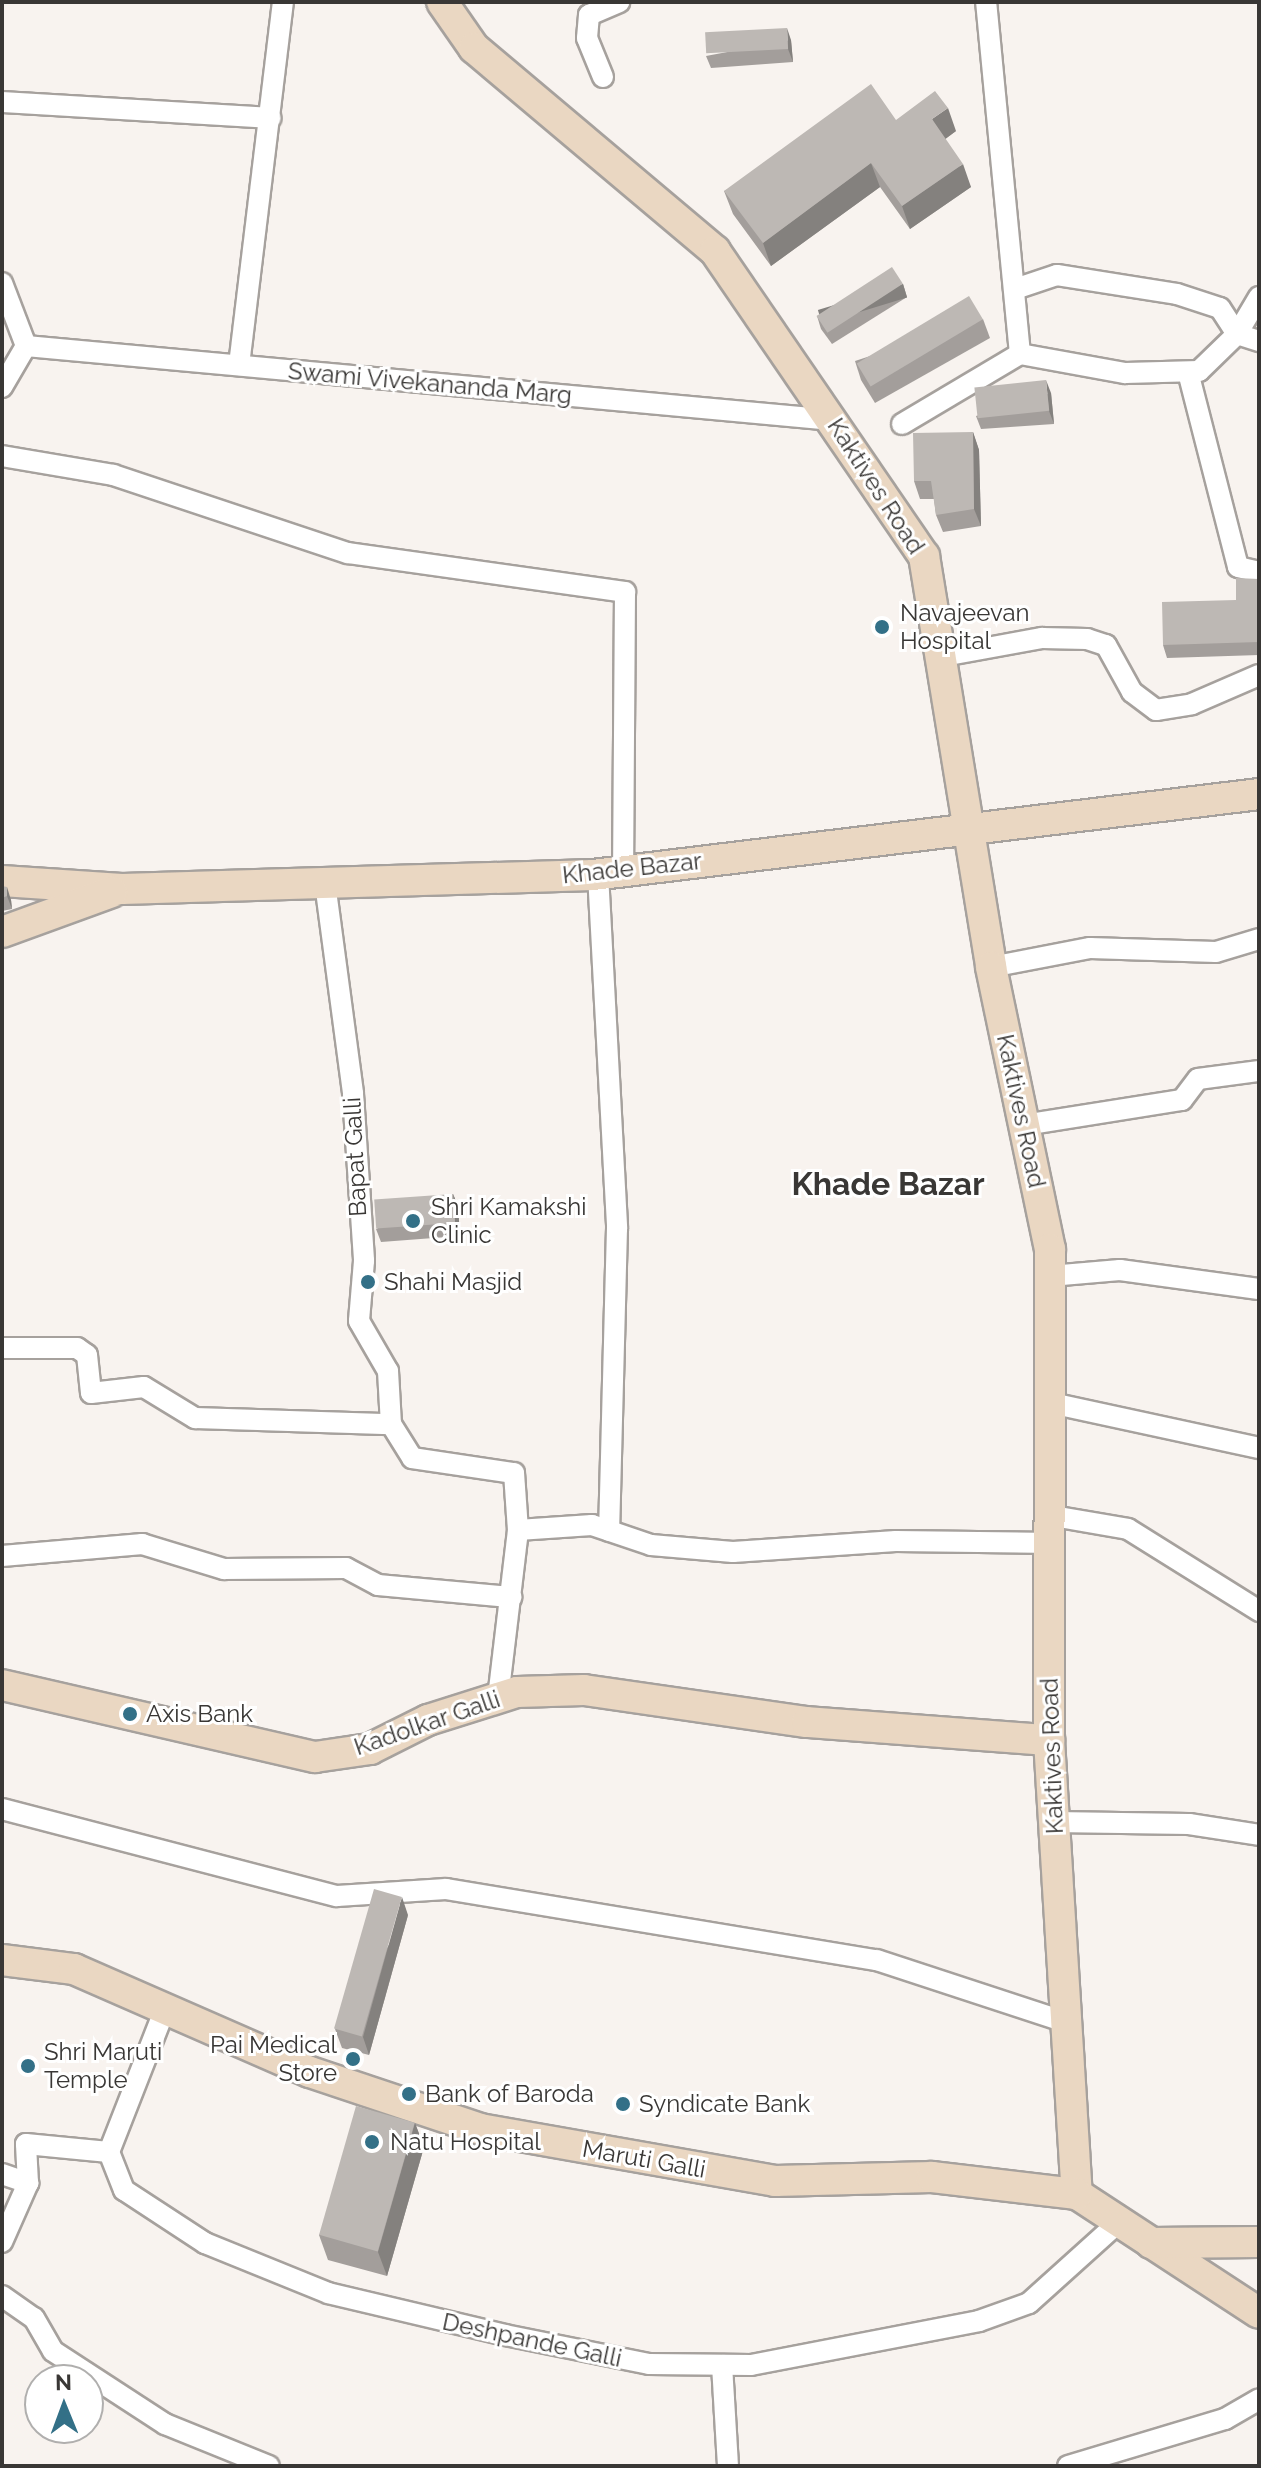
<!DOCTYPE html>
<style>
body{margin:0}
#map{position:relative;width:1261px;height:2468px;overflow:hidden;background:#f8f3ef;font-family:Raleway,sans-serif}
div>[style]{position:absolute}
.roads{filter:drop-shadow(2px 0 #a6a19d) drop-shadow(-2px 0 #a6a19d) drop-shadow(0 2px #a6a19d) drop-shadow(0 -2px #a6a19d)}
.street>*{height:20px;margin:-10px;padding:0 10px;transform-origin:10px;border-radius:10px;background:#fff}
.secondary>*{height:30px;margin:-15px;padding:0 15px;transform-origin:15px;border-radius:15px;background:#ead7c2}
.wall>*{inset:0;background:#a39e9b}
.shaded-wall>*{inset:0;background:#84817e;transform-origin:0 0}
.building>*{inset:0;background:#bdb8b4;transform-origin:0 0}
.dots>*{width:22px;height:22px;translate:-50% -50%;box-sizing:border-box;border:4px solid #fff;border-radius:50%}
span{translate:-50% -50%;white-space:nowrap;text-align:center;line-height:1.15;-webkit-text-stroke:6px #fff;paint-order:stroke}
.street-label{font-size:24px;color:#393735}
.poi-label{font-size:24px;color:#393735}
.left{translate:0 -50%;text-align:left}
.right{translate:-100% -50%;text-align:right}
.district-label{font-size:32px;color:#393735;font-weight:700}
.frame{position:absolute;inset:0;border:4px solid #393735;pointer-events:none}
.north{position:absolute;left:24px;top:2364px;width:80px;height:80px;box-sizing:border-box;background:#fff;border:2px solid #b0afae;border-radius:50%;rotate:359deg;font-size:22px;font-weight:700;line-height:32px;text-align:center;color:#393735}
.north::after{content:'';display:block;margin:auto;width:28px;height:36px;background:#337087;clip-path:polygon(50% 0,100% 100%,50% 72%,0 100%)}
</style>
<div id="map">
<div class="roads">
<div class="street">
<i style="left:603px;top:77px;width:42px;rotate:-112.3deg"></i>
<i style="left:587px;top:38px;width:23px;rotate:-85deg"></i>
<i style="left:589px;top:15px;width:33px;rotate:-23deg"></i>
<i style="left:2px;top:102px;width:269px;rotate:3.4deg"></i>
<i style="left:2px;top:283px;width:67px;rotate:69.1deg"></i>
<i style="left:1015px;top:289px;width:44px;rotate:-18.4deg"></i>
<i style="left:1057px;top:275px;width:121px;rotate:9deg"></i>
<i style="left:1177px;top:294px;width:45px;rotate:18deg"></i>
<i style="left:1220px;top:308px;width:31px;rotate:57deg"></i>
<i style="left:1237px;top:334px;width:43px;rotate:-59.3deg"></i>
<i style="left:26px;top:346px;width:810px;rotate:5.24deg"></i>
<i style="left:1020px;top:354px;width:107px;rotate:10.3deg"></i>
<i style="left:1125px;top:373px;width:74px;rotate:-1.5deg"></i>
<i style="left:1199px;top:371px;width:53px;rotate:-44.2deg"></i>
<i style="left:1237px;top:334px;width:23px;rotate:18deg"></i>
<i style="left:239px;top:365px;width:366px;rotate:-83.1deg"></i>
<i style="left:1188px;top:372px;width:201px;rotate:75.6deg"></i>
<i style="left:1238px;top:567px;width:22px;rotate:13deg"></i>
<i style="left:2px;top:387px;width:48px;rotate:-59.7deg"></i>
<i style="left:902px;top:424px;width:137px;rotate:-30.7deg"></i>
<i style="left:1020px;top:354px;width:354px;rotate:-95.5deg"></i>
<i style="left:2px;top:456px;width:113px;rotate:9.7deg"></i>
<i style="left:113px;top:475px;width:248px;rotate:18.4deg"></i>
<i style="left:348px;top:553px;width:280px;rotate:8deg"></i>
<i style="left:625px;top:592px;width:279px;rotate:90.4deg"></i>
<i style="left:938px;top:657px;width:106px;rotate:-10.4deg"></i>
<i style="left:1042px;top:638px;width:45px;rotate:1.3deg"></i>
<i style="left:1087px;top:639px;width:20px;rotate:18deg"></i>
<i style="left:1106px;top:645px;width:54px;rotate:61deg"></i>
<i style="left:1132px;top:692px;width:30px;rotate:37deg"></i>
<i style="left:1156px;top:710px;width:36px;rotate:-9deg"></i>
<i style="left:1192px;top:704px;width:73px;rotate:-23.4deg"></i>
<i style="left:598px;top:874px;width:355px;rotate:86.9deg"></i>
<i style="left:617px;top:1228px;width:303px;rotate:91.5deg"></i>
<i style="left:325px;top:883px;width:213px;rotate:82.4deg"></i>
<i style="left:353px;top:1094px;width:167px;rotate:86.2deg"></i>
<i style="left:364px;top:1261px;width:60px;rotate:94.8deg"></i>
<i style="left:359px;top:1321px;width:58px;rotate:59.9deg"></i>
<i style="left:388px;top:1371px;width:53px;rotate:86.8deg"></i>
<i style="left:991px;top:967px;width:101px;rotate:-10.9deg"></i>
<i style="left:1090px;top:948px;width:126px;rotate:1.8deg"></i>
<i style="left:1216px;top:952px;width:45px;rotate:-16.8deg"></i>
<i style="left:1024px;top:1125px;width:160px;rotate:-9deg"></i>
<i style="left:1182px;top:1100px;width:26px;rotate:-53deg"></i>
<i style="left:1198px;top:1079px;width:62px;rotate:-7.5deg"></i>
<i style="left:1050px;top:1276px;width:70px;rotate:-4.9deg"></i>
<i style="left:1120px;top:1270px;width:140px;rotate:7.8deg"></i>
<i style="left:2px;top:1348px;width:75px"></i>
<i style="left:77px;top:1348px;width:12px;rotate:35deg"></i>
<i style="left:87px;top:1355px;width:38px;rotate:84deg"></i>
<i style="left:91px;top:1393px;width:53px;rotate:-6.5deg"></i>
<i style="left:144px;top:1387px;width:60px;rotate:31.3deg"></i>
<i style="left:195px;top:1418px;width:196px;rotate:1.8deg"></i>
<i style="left:391px;top:1424px;width:40px;rotate:58deg"></i>
<i style="left:412px;top:1458px;width:103px;rotate:8.4deg"></i>
<i style="left:514px;top:1473px;width:57px;rotate:86deg"></i>
<i style="left:1051px;top:1403px;width:213px;rotate:12.2deg"></i>
<i style="left:1053px;top:1516px;width:76px;rotate:9.8deg"></i>
<i style="left:1128px;top:1529px;width:155px;rotate:32deg"></i>
<i style="left:2px;top:1556px;width:141px;rotate:-4.9deg"></i>
<i style="left:142px;top:1544px;width:86px;rotate:17deg"></i>
<i style="left:224px;top:1569px;width:122px;rotate:-0.5deg"></i>
<i style="left:346px;top:1568px;width:36px;rotate:28deg"></i>
<i style="left:378px;top:1585px;width:134px;rotate:5.2deg"></i>
<i style="left:498px;top:1698px;width:169px;rotate:-83.2deg"></i>
<i style="left:518px;top:1530px;width:74px;rotate:-3.9deg"></i>
<i style="left:592px;top:1525px;width:62px;rotate:18.7deg"></i>
<i style="left:651px;top:1545px;width:82px;rotate:4.9deg"></i>
<i style="left:733px;top:1552px;width:163px;rotate:-3.9deg"></i>
<i style="left:896px;top:1541px;width:157px;rotate:0.7deg"></i>
<i style="left:2px;top:1809px;width:346px;rotate:14.6deg"></i>
<i style="left:337px;top:1896px;width:109px;rotate:-3.7deg"></i>
<i style="left:446px;top:1889px;width:437px;rotate:9.4deg"></i>
<i style="left:877px;top:1960px;width:199px;rotate:18.2deg"></i>
<i style="left:1054px;top:1822px;width:135px;rotate:0.8deg"></i>
<i style="left:1189px;top:1824px;width:71px;rotate:8.9deg"></i>
<i style="left:163px;top:2014px;width:148px;rotate:111.4deg"></i>
<i style="left:109px;top:2152px;width:41px;rotate:68.5deg"></i>
<i style="left:124px;top:2190px;width:97px;rotate:33.2deg"></i>
<i style="left:205px;top:2243px;width:133px;rotate:22.1deg"></i>
<i style="left:328px;top:2293px;width:182px;rotate:13.3deg"></i>
<i style="left:505px;top:2335px;width:147px;rotate:11.4deg"></i>
<i style="left:649px;top:2364px;width:102px;rotate:0.6deg"></i>
<i style="left:751px;top:2365px;width:232px;rotate:-10.9deg"></i>
<i style="left:979px;top:2321px;width:53px;rotate:-19.8deg"></i>
<i style="left:1029px;top:2303px;width:121px;rotate:-42deg"></i>
<i style="left:2px;top:2174px;width:28px;rotate:19deg"></i>
<i style="left:2px;top:2242px;width:64px;rotate:-66.2deg"></i>
<i style="left:28px;top:2183px;width:39px;rotate:-93deg"></i>
<i style="left:26px;top:2144px;width:83px;rotate:5.5deg"></i>
<i style="left:2px;top:2296px;width:39px;rotate:35deg"></i>
<i style="left:34px;top:2318px;width:38px;rotate:60deg"></i>
<i style="left:53px;top:2351px;width:134px;rotate:33.1deg"></i>
<i style="left:165px;top:2424px;width:112px;rotate:22deg"></i>
<i style="left:722px;top:2365px;width:101px;rotate:86.6deg"></i>
<i style="left:1068px;top:2466px;width:164px;rotate:-16.7deg"></i>
<i style="left:1225px;top:2419px;width:39px;rotate:-30deg"></i>
</div>
<div class="secondary">
<i style="left:442px;top:2px;width:56px;rotate:55.2deg"></i>
<i style="left:474px;top:48px;width:315px;rotate:40.1deg"></i>
<i style="left:715px;top:251px;width:370px;rotate:55.6deg"></i>
<i style="left:924px;top:556px;width:416px;rotate:80.7deg"></i>
<i style="left:991px;top:967px;width:288px;rotate:78.2deg"></i>
<i style="left:1050px;top:1249px;width:491px;rotate:90.1deg"></i>
<i style="left:1049px;top:1740px;width:455px;rotate:86.5deg"></i>
<i style="left:1077px;top:2194px;width:217px;rotate:33.2deg"></i>
<i style="left:2px;top:881px;width:120px;rotate:3.8deg"></i>
<i style="left:122px;top:889px;width:471px;rotate:-1.7deg"></i>
<i style="left:593px;top:875px;width:671px;rotate:-6.93deg"></i>
<i style="left:2px;top:932px;width:117px;rotate:-20deg"></i>
<i style="left:2px;top:1685px;width:321px;rotate:13deg"></i>
<i style="left:315px;top:1757px;width:56px;rotate:-8.3deg"></i>
<i style="left:370px;top:1749px;width:65px;rotate:-26.6deg"></i>
<i style="left:428px;top:1720px;width:93px;rotate:-17.5deg"></i>
<i style="left:517px;top:1692px;width:67px;rotate:-1.7deg"></i>
<i style="left:584px;top:1690px;width:225px;rotate:8.2deg"></i>
<i style="left:807px;top:1722px;width:243px;rotate:4.3deg"></i>
<i style="left:2px;top:1960px;width:73px;rotate:7.1deg"></i>
<i style="left:74px;top:1969px;width:257px;rotate:23.6deg"></i>
<i style="left:310px;top:2072px;width:179px;rotate:18.5deg"></i>
<i style="left:480px;top:2129px;width:300px;rotate:10deg"></i>
<i style="left:775px;top:2181px;width:157px;rotate:-1.5deg"></i>
<i style="left:932px;top:2177px;width:146px;rotate:6.7deg"></i>
<i style="left:1151px;top:2243px;width:108px;rotate:-0.5deg"></i>
</div>
</div>
<div class="wall">
<i style="clip-path:polygon(791px 40px,793px 62px,711px 68px,706px 56px)"></i>
<i style="clip-path:polygon(896px 120px,956px 131px,945px 139px,971px 187px,910px 229px,880px 187px,771px 266px,733px 214px,724px 191px)"></i>
<i style="clip-path:polygon(903px 284px,907px 297px,832px 344px,821px 329px,817px 316px)"></i>
<i style="clip-path:polygon(983px 319px,990px 338px,875px 403px,861px 380px,855px 361px)"></i>
<i style="clip-path:polygon(1051px 393px,1054px 424px,981px 429px,976px 416px)"></i>
<i style="clip-path:polygon(973px 432px,979px 450px,981px 526px,943px 532px,936px 515px,934px 499px,920px 499px,914px 481px)"></i>
<i style="clip-path:polygon(1259px 579px,1259px 655px,1167px 658px,1163px 645px,1236px 600px)"></i>
<i style="clip-path:polygon(2px 886px,11px 900px,12px 909px,2px 911px)"></i>
<i style="clip-path:polygon(453px 1194px,458px 1206px,460px 1236px,381px 1242px,376px 1229px)"></i>
<i style="clip-path:polygon(408px 1915px,369px 2055px,342px 2048px,335px 2029px)"></i>
<i style="clip-path:polygon(415px 2123px,424px 2147px,387px 2276px,328px 2260px,319px 2235px)"></i>
</div>
<div class="shaded-wall">
<i style="clip-path:polygon(787px 28px,791px 40px,793px 62px,788px 49px)"></i>
<i style="clip-path:polygon(948px 108px,956px 131px,940px 143px,932px 119px)"></i>
<i style="clip-path:polygon(871px 163px,880px 187px,771px 266px,763px 243px)"></i>
<i style="clip-path:polygon(963px 164px,971px 187px,910px 229px,902px 206px)"></i>
<i style="left:903px;top:284px;width:14px;height:89px;rotate:73deg"></i>
<i style="clip-path:polygon(1046px 380px,1051px 393px,1054px 424px,1049px 411px)"></i>
<i style="clip-path:polygon(973px 432px,979px 450px,981px 526px,974px 509px)"></i>
<i style="clip-path:polygon(7px 887px,11px 900px,12px 909px,7px 896px)"></i>
<i style="clip-path:polygon(453px 1194px,458px 1206px,460px 1236px,455px 1223px)"></i>
<i style="clip-path:polygon(402px 1897px,408px 1915px,369px 2055px,363px 2037px)"></i>
<i style="clip-path:polygon(415px 2123px,424px 2147px,387px 2276px,378px 2252px)"></i>
</div>
<div class="building">
<i style="left:787px;top:28px;width:21px;height:82px;rotate:87deg"></i>
<i style="clip-path:polygon(871px 84px,896px 120px,935px 91px,948px 108px,932px 119px,963px 164px,902px 206px,871px 163px,763px 243px,724px 191px)"></i>
<i style="left:892px;top:267px;width:20px;height:90px;rotate:57deg"></i>
<i style="left:969px;top:296px;width:27px;height:131px;rotate:59deg"></i>
<i style="left:1046px;top:380px;width:31px;height:72px;rotate:84deg"></i>
<i style="clip-path:polygon(973px 432px,974px 509px,936px 515px,931px 481px,914px 481px,913px 433px)"></i>
<i style="clip-path:polygon(1236px 578px,1259px 579px,1259px 642px,1163px 645px,1162px 602px,1236px 600px)"></i>
<i style="clip-path:polygon(2px 886px,7px 887px,7px 896px,2px 898px)"></i>
<i style="left:453px;top:1194px;width:29px;height:79px;rotate:86deg"></i>
<i style="left:374px;top:1889px;width:29px;height:145px;rotate:16deg"></i>
<i style="left:356px;top:2106px;width:61px;height:134px;rotate:16deg"></i>
</div>
<div class="dots">
<i style="left:882px;top:627px;background:#337087"></i>
<i style="left:413px;top:1221px;background:#337087"></i>
<i style="left:368px;top:1282px;background:#337087"></i>
<i style="left:130px;top:1714px;background:#337087"></i>
<i style="left:353px;top:2059px;background:#337087"></i>
<i style="left:28px;top:2066px;background:#337087"></i>
<i style="left:409px;top:2094px;background:#337087"></i>
<i style="left:623px;top:2104px;background:#337087"></i>
<i style="left:372px;top:2142px;background:#337087"></i>
</div>
<div class="street-label">
<span style="left:430px;top:383px;rotate:5deg">Swami Vivekananda Marg</span>
<span style="left:876px;top:486px;rotate:57deg">Kaktives Road</span>
<span style="left:632px;top:868px;rotate:-6deg">Khade Bazar</span>
<span style="left:1021px;top:1111px;rotate:78deg">Kaktives Road</span>
<span style="left:355px;top:1157px;rotate:-93deg">Bapat Galli</span>
<span style="left:427px;top:1723px;rotate:-19deg">Kadolkar Galli</span>
<span style="left:1052px;top:1756px;rotate:-92deg">Kaktives Road</span>
<span style="left:644px;top:2159px;rotate:10deg">Maruti Galli</span>
<span style="left:532px;top:2340px;rotate:12deg">Deshpande Galli</span>
</div>
<div class="poi-label">
<span class="left" style="left:900px;top:627px">Navajeevan<br>Hospital</span>
<span class="left" style="left:431px;top:1221px">Shri Kamakshi<br>Clinic</span>
<span class="left" style="left:384px;top:1282px">Shahi Masjid</span>
<span class="left" style="left:146px;top:1714px">Axis Bank</span>
<span class="right" style="left:337px;top:2059px">Pai Medical<br>Store</span>
<span class="left" style="left:44px;top:2066px">Shri Maruti<br>Temple</span>
<span class="left" style="left:425px;top:2094px">Bank of Baroda</span>
<span class="left" style="left:639px;top:2104px">Syndicate Bank</span>
<span class="left" style="left:390px;top:2142px">Natu Hospital</span>
</div>
<div class="district-label">
<span style="left:888px;top:1184px">Khade Bazar</span>
</div>
<div class="frame"></div>
<div class="north">N</div>
</div>
